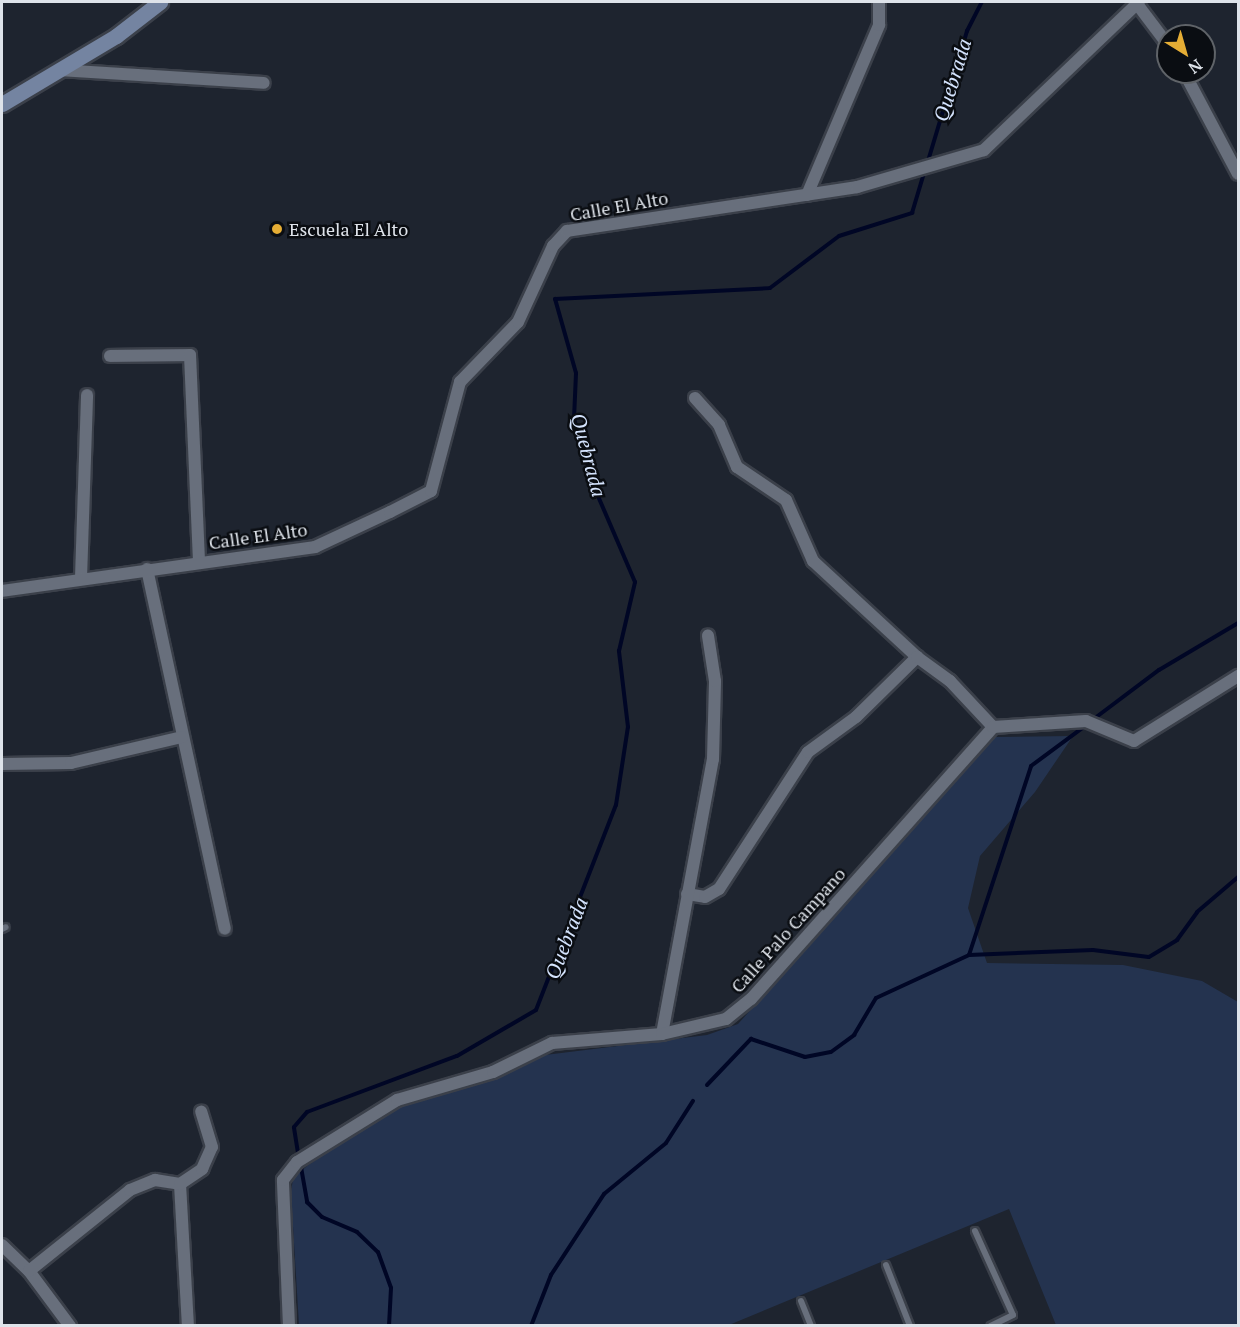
<!DOCTYPE html>
<style>
body{margin:0}
#map{position:relative;width:1240px;height:1327px;overflow:hidden;background:#1e242f;font-family:"PT Serif",serif}
div>[style]{position:absolute}
.green>*{inset:0;background:#24334f}
.stream>*{height:4px;margin:-2px;padding:0 2px;transform-origin:2px;border-radius:2px;background:#000625}
.roads{filter:drop-shadow(2px 0 #3b404a) drop-shadow(-2px 0 #3b404a) drop-shadow(0 2px #3b404a) drop-shadow(0 -2px #3b404a)}
.service>*{height:6px;margin:-3px;padding:0 3px;transform-origin:3px;border-radius:3px;background:#686f7c}
.minor>*{height:12px;margin:-6px;padding:0 6px;transform-origin:6px;border-radius:6px;background:#686f7c}
.secondary>*{height:15px;margin:-7.5px;padding:0 7.5px;transform-origin:7.5px;border-radius:7.5px;background:#7484a1}
.dots>*{width:16px;height:16px;translate:-50% -50%;box-sizing:border-box;border:3px solid #0a0d12;border-radius:50%}
span{translate:-50% -50%;white-space:nowrap;text-align:center;line-height:1.15;-webkit-text-stroke:5px #0a0d12;paint-order:stroke}
.street-label{font-size:18px;color:#dee3ea}
.poi-label{font-size:18px;color:#dee3ea}
.left{translate:0 -50%;text-align:left}
.water-label{font-size:20px;color:#d5e4fe;font-style:italic}
.frame{position:absolute;inset:0;border:3px solid #dee3ea;pointer-events:none}
.north{position:absolute;left:1156px;top:24px;width:60px;height:60px;box-sizing:border-box;background:#0a0d12;border:2px solid #5f6368;border-radius:50%;rotate:143deg;font-size:16px;font-weight:700;line-height:24px;text-align:center;color:#dee3ea}
.north::after{content:'';display:block;margin:auto;width:21px;height:27px;background:#e5ad35;clip-path:polygon(50% 0,100% 100%,50% 72%,0 100%)}
</style>
<div id="map">
<div class="green">
<i style="clip-path:polygon(1073px 736px,1035px 792px,980px 856px,968px 908px,987px 963px,1123px 965px,1202px 981px,1238px 1002px,1238px 1325px,1056px 1325px,1009px 1209px,729px 1325px,299px 1325px,291px 1193px,293px 1178px,307px 1166px,391px 1109px,473px 1086px,545px 1055px,707px 1035px,738px 1024px,995px 737px)"></i>
</div>
<div class="stream">
<i style="left:928px;top:161px;width:136px;rotate:-73.3deg"></i>
<i style="left:967px;top:31px;width:33px;rotate:-63deg"></i>
<i style="left:1095px;top:718px;width:80px;rotate:-36.9deg"></i>
<i style="left:1159px;top:670px;width:92px;rotate:-30.7deg"></i>
<i style="left:969px;top:955px;width:199px;rotate:-71.8deg"></i>
<i style="left:1031px;top:766px;width:67px;rotate:-36.5deg"></i>
<i style="left:707px;top:1085px;width:64px;rotate:-46.3deg"></i>
<i style="left:751px;top:1039px;width:57px;rotate:18.4deg"></i>
<i style="left:805px;top:1057px;width:26px;rotate:-11deg"></i>
<i style="left:831px;top:1052px;width:29px;rotate:-36deg"></i>
<i style="left:854px;top:1035px;width:43px;rotate:-59.3deg"></i>
<i style="left:876px;top:998px;width:102px;rotate:-24.8deg"></i>
<i style="left:969px;top:955px;width:124px;rotate:-2.3deg"></i>
<i style="left:1093px;top:950px;width:56px;rotate:7.1deg"></i>
<i style="left:1149px;top:957px;width:33px;rotate:-31deg"></i>
<i style="left:1177px;top:940px;width:34px;rotate:-54deg"></i>
<i style="left:1197px;top:912px;width:54px;rotate:-40.5deg"></i>
<i style="left:298px;top:1153px;width:26px;rotate:-99deg"></i>
<i style="left:294px;top:1127px;width:20px;rotate:-49deg"></i>
<i style="left:307px;top:1112px;width:160px;rotate:-20.5deg"></i>
<i style="left:457px;top:1056px;width:91px;rotate:-30.2deg"></i>
<i style="left:536px;top:1010px;width:220px;rotate:-68.7deg"></i>
<i style="left:616px;top:805px;width:79px;rotate:-81.3deg"></i>
<i style="left:628px;top:727px;width:77px;rotate:-96.8deg"></i>
<i style="left:619px;top:651px;width:71px;rotate:-76.9deg"></i>
<i style="left:635px;top:582px;width:101px;rotate:-113.3deg"></i>
<i style="left:595px;top:489px;width:73px;rotate:-106.7deg"></i>
<i style="left:574px;top:419px;width:46px;rotate:-87.5deg"></i>
<i style="left:576px;top:373px;width:77px;rotate:-105.8deg"></i>
<i style="left:555px;top:299px;width:215px;rotate:-2.9deg"></i>
<i style="left:770px;top:288px;width:86px;rotate:-37deg"></i>
<i style="left:839px;top:236px;width:77px;rotate:-17.5deg"></i>
<i style="left:912px;top:213px;width:42px;rotate:-73.3deg"></i>
<i style="left:301px;top:1167px;width:36px;rotate:80deg"></i>
<i style="left:307px;top:1202px;width:21px;rotate:45deg"></i>
<i style="left:322px;top:1217px;width:38px;rotate:23deg"></i>
<i style="left:357px;top:1232px;width:29px;rotate:44deg"></i>
<i style="left:378px;top:1252px;width:38px;rotate:70deg"></i>
<i style="left:391px;top:1288px;width:38px;rotate:93deg"></i>
<i style="left:531px;top:1326px;width:55px;rotate:-68.6deg"></i>
<i style="left:551px;top:1275px;width:97px;rotate:-56.8deg"></i>
<i style="left:604px;top:1194px;width:80px;rotate:-39.4deg"></i>
<i style="left:666px;top:1143px;width:50px;rotate:-57.3deg"></i>
</div>
<div class="roads">
<div class="service">
<i style="left:2px;top:929px;width:4px;rotate:-27deg"></i>
<i style="left:975px;top:1231px;width:92px;rotate:65.7deg"></i>
<i style="left:1013px;top:1315px;width:25px;rotate:154deg"></i>
<i style="left:886px;top:1265px;width:66px;rotate:68.5deg"></i>
<i style="left:801px;top:1301px;width:27px;rotate:68deg"></i>
</div>
<div class="minor">
<i style="left:1137px;top:4px;width:51px;rotate:52.9deg"></i>
<i style="left:59px;top:70px;width:205px;rotate:3.6deg"></i>
<i style="left:1184px;top:72px;width:115px;rotate:62.1deg"></i>
<i style="left:807px;top:195px;width:185px;rotate:-67deg"></i>
<i style="left:879px;top:25px;width:23px;rotate:-90deg"></i>
<i style="left:110px;top:356px;width:80px;rotate:-0.7deg"></i>
<i style="left:190px;top:355px;width:207px;rotate:87.5deg"></i>
<i style="left:695px;top:398px;width:36px;rotate:48deg"></i>
<i style="left:719px;top:425px;width:46px;rotate:66.8deg"></i>
<i style="left:737px;top:467px;width:59px;rotate:34deg"></i>
<i style="left:786px;top:500px;width:67px;rotate:66.1deg"></i>
<i style="left:813px;top:561px;width:142px;rotate:42.7deg"></i>
<i style="left:147px;top:569px;width:368px;rotate:77.8deg"></i>
<i style="left:81px;top:578px;width:183px;rotate:-88.1deg"></i>
<i style="left:2px;top:591px;width:316px;rotate:-8deg"></i>
<i style="left:315px;top:547px;width:83px;rotate:-25deg"></i>
<i style="left:390px;top:512px;width:46px;rotate:-27.1deg"></i>
<i style="left:431px;top:491px;width:113px;rotate:-75.1deg"></i>
<i style="left:460px;top:382px;width:83px;rotate:-46deg"></i>
<i style="left:518px;top:322px;width:84px;rotate:-65.3deg"></i>
<i style="left:553px;top:246px;width:21px;rotate:-47deg"></i>
<i style="left:567px;top:231px;width:293px;rotate:-8.6deg"></i>
<i style="left:857px;top:187px;width:132px;rotate:-16.2deg"></i>
<i style="left:984px;top:150px;width:214px;rotate:-43.7deg"></i>
<i style="left:2px;top:764px;width:69px;rotate:-0.8deg"></i>
<i style="left:71px;top:763px;width:114px;rotate:-13.2deg"></i>
<i style="left:687px;top:894px;width:18px;rotate:9deg"></i>
<i style="left:705px;top:897px;width:16px;rotate:-30deg"></i>
<i style="left:719px;top:889px;width:163px;rotate:-57deg"></i>
<i style="left:808px;top:752px;width:59px;rotate:-36.1deg"></i>
<i style="left:856px;top:717px;width:86px;rotate:-44.5deg"></i>
<i style="left:917px;top:657px;width:41px;rotate:36deg"></i>
<i style="left:950px;top:681px;width:63px;rotate:46.9deg"></i>
<i style="left:662px;top:1034px;width:280px;rotate:-79.5deg"></i>
<i style="left:713px;top:759px;width:78px;rotate:-88.5deg"></i>
<i style="left:715px;top:681px;width:46px;rotate:-98.8deg"></i>
<i style="left:180px;top:1184px;width:142px;rotate:86.8deg"></i>
<i style="left:2px;top:1245px;width:37px;rotate:44deg"></i>
<i style="left:29px;top:1271px;width:69px;rotate:53.3deg"></i>
<i style="left:29px;top:1271px;width:129px;rotate:-38.7deg"></i>
<i style="left:130px;top:1190px;width:27px;rotate:-22deg"></i>
<i style="left:155px;top:1180px;width:25px;rotate:9deg"></i>
<i style="left:180px;top:1184px;width:27px;rotate:-34deg"></i>
<i style="left:202px;top:1169px;width:24px;rotate:-66deg"></i>
<i style="left:212px;top:1147px;width:37px;rotate:-107deg"></i>
<i style="left:289px;top:1326px;width:146px;rotate:-92.4deg"></i>
<i style="left:283px;top:1180px;width:23px;rotate:-52deg"></i>
<i style="left:297px;top:1162px;width:118px;rotate:-31.8deg"></i>
<i style="left:397px;top:1100px;width:100px;rotate:-16.3deg"></i>
<i style="left:493px;top:1072px;width:66px;rotate:-26.2deg"></i>
<i style="left:552px;top:1043px;width:110px;rotate:-4.7deg"></i>
<i style="left:662px;top:1034px;width:66px;rotate:-13.2deg"></i>
<i style="left:726px;top:1019px;width:32px;rotate:-39deg"></i>
<i style="left:751px;top:999px;width:364px;rotate:-48.3deg"></i>
<i style="left:993px;top:727px;width:93px;rotate:-3.7deg"></i>
<i style="left:1086px;top:721px;width:52px;rotate:22.6deg"></i>
<i style="left:1134px;top:741px;width:123px;rotate:-32deg"></i>
</div>
<div class="secondary">
<i style="left:2px;top:104px;width:133px;rotate:-30.8deg"></i>
<i style="left:116px;top:36px;width:56px;rotate:-37.7deg"></i>
</div>
</div>
<div class="dots">
<i style="left:277px;top:229px;background:#e5ad35"></i>
</div>
<div class="street-label">
<span style="left:619px;top:206px;rotate:-10deg">Calle El Alto</span>
<span style="left:258px;top:536px;rotate:-8deg">Calle El Alto</span>
<span style="left:788px;top:930px;rotate:-48deg">Calle Palo Campano</span>
</div>
<div class="poi-label">
<span class="left" style="left:289px;top:229px">Escuela El Alto</span>
</div>
<div class="water-label">
<span style="left:952px;top:80px;rotate:-73deg">Quebrada</span>
<span style="left:589px;top:455px;rotate:75deg">Quebrada</span>
<span style="left:566px;top:938px;rotate:-69deg">Quebrada</span>
</div>
<div class="frame"></div>
<div class="north">N</div>
</div>
